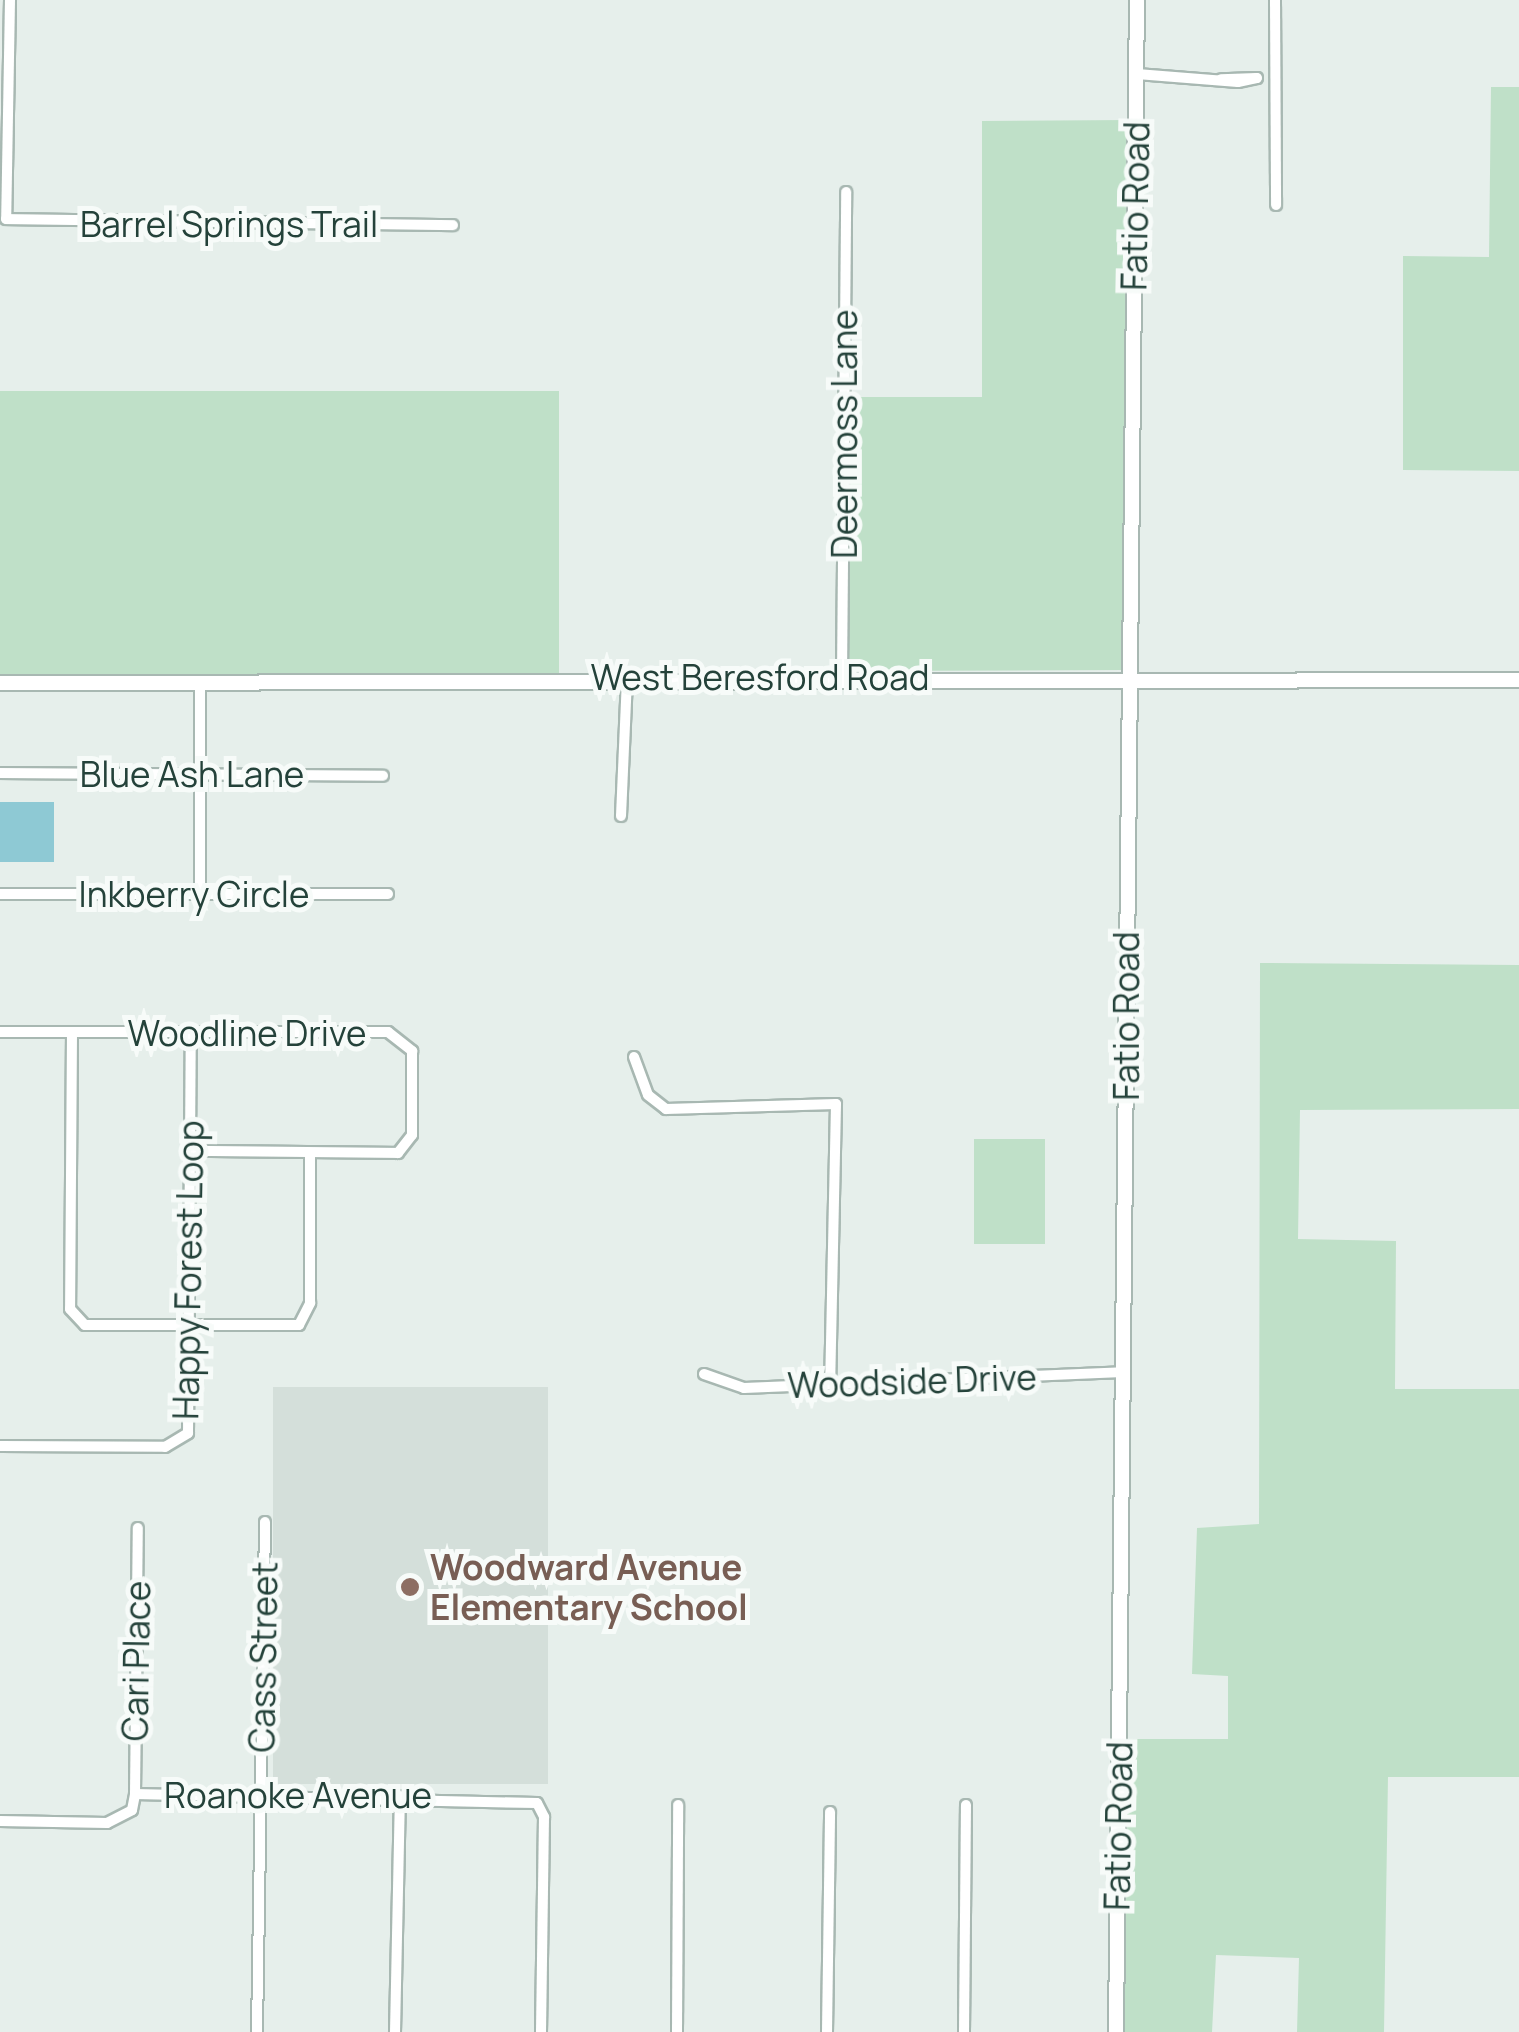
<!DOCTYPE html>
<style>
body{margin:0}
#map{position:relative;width:1519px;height:2032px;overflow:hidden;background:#e6efeb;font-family:Manrope,sans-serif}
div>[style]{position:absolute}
.built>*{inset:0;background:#d4dfda;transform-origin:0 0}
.green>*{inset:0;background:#bfe0c8;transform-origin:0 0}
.water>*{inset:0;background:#8ec9d4;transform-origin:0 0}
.roads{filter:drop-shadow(2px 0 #a8b8b2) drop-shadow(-2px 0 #a8b8b2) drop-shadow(0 2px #a8b8b2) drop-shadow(0 -2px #a8b8b2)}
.street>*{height:10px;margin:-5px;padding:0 5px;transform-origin:5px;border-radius:5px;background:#fff}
.secondary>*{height:14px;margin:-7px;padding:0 7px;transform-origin:7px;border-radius:7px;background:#fff}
.dots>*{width:28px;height:28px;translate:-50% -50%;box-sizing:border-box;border:5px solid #f7fbf9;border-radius:50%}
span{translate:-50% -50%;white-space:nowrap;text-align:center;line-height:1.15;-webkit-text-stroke:10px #f7fbf9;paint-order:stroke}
.street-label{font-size:35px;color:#24423a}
.education-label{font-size:35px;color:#785e54;font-weight:700}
.left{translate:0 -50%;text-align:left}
</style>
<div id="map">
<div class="built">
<i style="left:273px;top:1387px;width:275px;height:397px"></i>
</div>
<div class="green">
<i style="clip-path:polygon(1491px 87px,1519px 87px,1519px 471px,1403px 470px,1403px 256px,1489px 257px)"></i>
<i style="clip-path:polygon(1130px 120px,1123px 670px,846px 671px,849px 397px,982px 397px,982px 121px)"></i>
<i style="left:0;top:391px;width:559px;height:286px"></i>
<i style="clip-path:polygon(1260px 963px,1519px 965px,1519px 1109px,1300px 1110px,1298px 1239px,1396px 1241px,1395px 1389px,1519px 1389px,1519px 1777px,1388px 1777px,1384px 2032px,1297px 2032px,1299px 1958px,1216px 1955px,1212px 2032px,1124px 2032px,1125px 1739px,1228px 1739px,1228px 1676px,1192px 1674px,1197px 1528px,1259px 1524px)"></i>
<i style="left:974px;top:1139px;width:71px;height:105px"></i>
</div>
<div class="water">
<i style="left:0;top:802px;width:54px;height:60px"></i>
</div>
<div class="roads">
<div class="street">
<i style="left:10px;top:0;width:219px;rotate:91deg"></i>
<i style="left:6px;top:219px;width:447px;rotate:0.8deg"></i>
<i style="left:1275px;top:0;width:205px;rotate:89.7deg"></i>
<i style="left:1137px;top:74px;width:101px;rotate:4.5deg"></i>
<i style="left:1238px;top:82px;width:19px;rotate:-12deg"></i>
<i style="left:1257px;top:78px;width:36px;rotate:178deg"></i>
<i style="left:842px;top:677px;width:485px;rotate:-89.5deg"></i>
<i style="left:200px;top:681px;width:213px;rotate:90deg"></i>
<i style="left:0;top:773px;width:383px;rotate:0.4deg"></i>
<i style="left:621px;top:816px;width:138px;rotate:-87.5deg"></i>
<i style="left:0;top:894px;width:388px"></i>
<i style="left:0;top:1032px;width:388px"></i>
<i style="left:388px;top:1032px;width:31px;rotate:38deg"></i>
<i style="left:412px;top:1051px;width:84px;rotate:90deg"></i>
<i style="left:412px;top:1135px;width:23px;rotate:128deg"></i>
<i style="left:398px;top:1153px;width:206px;rotate:-179.4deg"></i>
<i style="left:72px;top:1033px;width:276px;rotate:90.4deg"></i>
<i style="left:70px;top:1309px;width:22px;rotate:47deg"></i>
<i style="left:85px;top:1325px;width:214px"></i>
<i style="left:299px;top:1325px;width:25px;rotate:-63deg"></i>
<i style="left:310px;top:1303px;width:149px;rotate:-90deg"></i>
<i style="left:634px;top:1057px;width:40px;rotate:69.8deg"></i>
<i style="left:648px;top:1095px;width:23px;rotate:38deg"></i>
<i style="left:666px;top:1109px;width:170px;rotate:-1.7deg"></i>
<i style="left:836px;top:1104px;width:280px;rotate:91.2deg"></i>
<i style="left:704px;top:1374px;width:42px;rotate:19.3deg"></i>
<i style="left:744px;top:1388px;width:379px;rotate:-2.4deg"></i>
<i style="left:0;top:1446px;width:165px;rotate:0.3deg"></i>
<i style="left:165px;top:1447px;width:27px;rotate:-31deg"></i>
<i style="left:188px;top:1433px;width:399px;rotate:-89.6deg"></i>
<i style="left:135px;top:1794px;width:266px;rotate:-89.4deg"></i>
<i style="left:0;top:1821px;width:107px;rotate:1.1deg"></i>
<i style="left:107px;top:1823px;width:28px;rotate:-27deg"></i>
<i style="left:132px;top:1810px;width:16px;rotate:-79deg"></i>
<i style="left:135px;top:1794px;width:402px;rotate:1.3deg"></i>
<i style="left:537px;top:1803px;width:16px;rotate:63deg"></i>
<i style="left:544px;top:1817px;width:215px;rotate:90.8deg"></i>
<i style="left:257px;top:2032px;width:510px;rotate:-89.1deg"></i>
<i style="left:395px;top:2032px;width:236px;rotate:-88.8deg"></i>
<i style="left:677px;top:2032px;width:227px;rotate:-89.7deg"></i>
<i style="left:827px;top:2032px;width:220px;rotate:-89.2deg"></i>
<i style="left:964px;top:2032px;width:227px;rotate:-89.5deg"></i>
</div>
<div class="secondary">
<i style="left:0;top:683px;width:1519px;rotate:-0.11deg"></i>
<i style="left:1116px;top:2032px;width:2032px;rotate:-89.41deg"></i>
</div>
</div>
<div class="dots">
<i style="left:410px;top:1587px;background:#8d6e63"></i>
</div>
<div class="street-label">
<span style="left:1135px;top:206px;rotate:-89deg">Fatio Road</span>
<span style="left:229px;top:224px">Barrel Springs Trail</span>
<span style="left:844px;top:434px;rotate:-90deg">Deermoss Lane</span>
<span style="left:760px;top:677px">West Beresford Road</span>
<span style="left:192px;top:774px">Blue Ash Lane</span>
<span style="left:194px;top:894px">Inkberry Circle</span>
<span style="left:1126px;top:1016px;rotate:-90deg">Fatio Road</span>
<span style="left:247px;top:1033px">Woodline Drive</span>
<span style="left:188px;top:1270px;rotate:-89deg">Happy Forest Loop</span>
<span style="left:912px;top:1381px;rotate:-2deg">Woodside Drive</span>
<span style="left:263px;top:1657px;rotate:-89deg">Cass Street</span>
<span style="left:136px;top:1661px;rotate:-89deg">Cari Place</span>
<span style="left:298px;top:1795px">Roanoke Avenue</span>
<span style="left:1118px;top:1826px;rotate:-89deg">Fatio Road</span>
</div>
<div class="education-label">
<span class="left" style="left:430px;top:1587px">Woodward Avenue<br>Elementary School</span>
</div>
</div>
